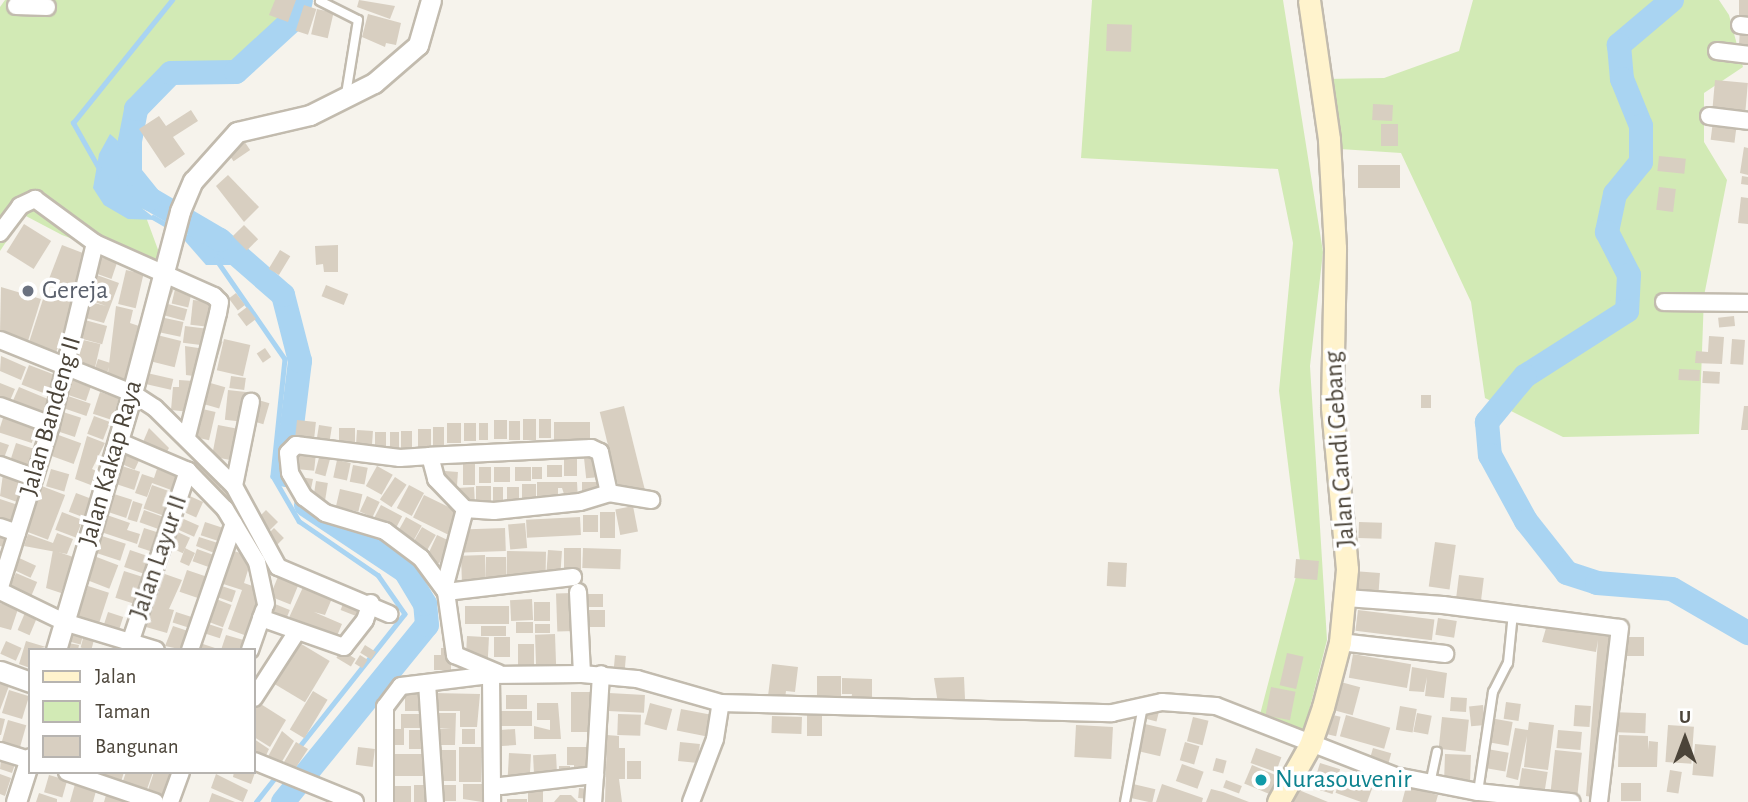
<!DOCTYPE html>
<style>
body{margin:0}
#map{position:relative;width:1748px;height:802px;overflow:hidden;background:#f6f3ec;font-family:"Alegreya Sans",sans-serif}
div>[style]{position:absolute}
.green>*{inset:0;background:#d2eab5}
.water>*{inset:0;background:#a9d4f2}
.stream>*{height:4.5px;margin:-2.25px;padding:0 2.25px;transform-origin:2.25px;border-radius:2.25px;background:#a9d4f2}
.river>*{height:24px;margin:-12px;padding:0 12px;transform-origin:12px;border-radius:12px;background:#a9d4f2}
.building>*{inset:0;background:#d8cfc1;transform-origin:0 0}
.roads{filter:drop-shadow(2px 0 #c2bbae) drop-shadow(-2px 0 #c2bbae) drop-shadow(0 2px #c2bbae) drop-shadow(0 -2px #c2bbae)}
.service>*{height:8px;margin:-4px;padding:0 4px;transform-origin:4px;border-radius:4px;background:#fff}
.minor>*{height:16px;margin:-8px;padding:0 8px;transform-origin:8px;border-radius:8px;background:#fff}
.tertiary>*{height:19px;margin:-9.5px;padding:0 9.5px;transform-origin:9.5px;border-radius:9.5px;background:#fff}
.secondary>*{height:21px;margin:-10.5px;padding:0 10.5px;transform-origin:10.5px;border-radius:10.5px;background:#fff3cd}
.dots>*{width:19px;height:19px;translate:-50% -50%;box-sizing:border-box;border:4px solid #fff;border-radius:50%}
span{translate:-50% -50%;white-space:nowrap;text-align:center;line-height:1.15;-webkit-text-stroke:7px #fff;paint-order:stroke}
.worship-label{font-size:26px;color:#5b616d}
.left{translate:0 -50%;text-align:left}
.street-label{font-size:26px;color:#4b4439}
.culture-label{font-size:26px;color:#0d838f}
.legend{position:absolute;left:28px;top:648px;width:228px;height:126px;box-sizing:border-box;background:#fff;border:2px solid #b7b4b0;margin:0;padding:9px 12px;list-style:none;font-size:21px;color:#4b4439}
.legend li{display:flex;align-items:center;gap:14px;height:35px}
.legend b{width:35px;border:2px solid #b7b4b0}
.north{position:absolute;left:1650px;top:704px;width:70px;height:70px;-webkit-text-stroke:5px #fff;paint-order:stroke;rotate:0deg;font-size:19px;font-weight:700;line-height:28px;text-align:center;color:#4b4439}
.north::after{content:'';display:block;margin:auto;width:24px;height:32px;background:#4b4439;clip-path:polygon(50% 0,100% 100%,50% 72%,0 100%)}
</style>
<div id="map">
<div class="green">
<i style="clip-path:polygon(5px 0,294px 0,289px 19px,235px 68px,170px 68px,127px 111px,121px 176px,143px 209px,167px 274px,62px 235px,24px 215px,0 251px,0 7px)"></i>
<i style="clip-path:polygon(1092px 0,1283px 0,1323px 252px,1310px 366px,1327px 640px,1302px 739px,1257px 726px,1300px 561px,1279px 391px,1293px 243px,1278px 169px,1081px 158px)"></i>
<i style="clip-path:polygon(1473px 0,1719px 0,1729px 15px,1743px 67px,1704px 93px,1704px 142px,1727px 180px,1704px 296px,1699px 434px,1563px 437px,1485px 398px,1471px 302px,1401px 153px,1340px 149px,1325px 79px,1384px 78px,1459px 51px)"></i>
</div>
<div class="water">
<i style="clip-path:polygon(110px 134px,124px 146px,121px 176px,143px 209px,157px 220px,128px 219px,104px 205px,93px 188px,99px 154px)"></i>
<i style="clip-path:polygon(178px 233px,220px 240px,242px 257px,233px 265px,206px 265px)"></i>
</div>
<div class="stream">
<i style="left:99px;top:169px;width:53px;rotate:-119.5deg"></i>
<i style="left:73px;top:123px;width:158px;rotate:-51.2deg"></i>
<i style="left:153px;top:217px;width:20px;rotate:30deg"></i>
<i style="left:216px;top:259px;width:121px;rotate:55.4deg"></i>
<i style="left:285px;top:359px;width:118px;rotate:95.9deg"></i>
<i style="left:273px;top:476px;width:52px;rotate:60deg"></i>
<i style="left:299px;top:521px;width:96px;rotate:34.4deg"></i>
<i style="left:378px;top:575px;width:47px;rotate:55.3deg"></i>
<i style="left:405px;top:614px;width:172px;rotate:128.4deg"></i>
<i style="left:256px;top:802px;width:34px;rotate:-52deg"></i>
</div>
<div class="river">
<i style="left:1672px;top:0;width:70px;rotate:139.7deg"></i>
<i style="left:1619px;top:45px;width:34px;rotate:85deg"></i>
<i style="left:1622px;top:79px;width:51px;rotate:68deg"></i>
<i style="left:1641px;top:126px;width:36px;rotate:90deg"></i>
<i style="left:1641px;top:162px;width:41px;rotate:129.1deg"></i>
<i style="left:1615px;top:194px;width:39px;rotate:102deg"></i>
<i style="left:1607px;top:232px;width:48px;rotate:62.9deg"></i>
<i style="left:1629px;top:275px;width:36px;rotate:93deg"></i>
<i style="left:1627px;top:311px;width:121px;rotate:147.5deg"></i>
<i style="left:1525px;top:376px;width:60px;rotate:129.6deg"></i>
<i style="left:1487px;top:422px;width:33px;rotate:85deg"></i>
<i style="left:1490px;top:455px;width:75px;rotate:61.4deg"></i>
<i style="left:1526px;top:521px;width:66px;rotate:51.7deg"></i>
<i style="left:1567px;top:573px;width:32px;rotate:18deg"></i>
<i style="left:1597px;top:583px;width:75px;rotate:4.6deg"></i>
<i style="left:1672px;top:589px;width:88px;rotate:30.1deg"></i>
<i style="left:286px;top:475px;width:115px;rotate:-83deg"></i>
<i style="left:300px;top:361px;width:68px;rotate:-104.4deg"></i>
<i style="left:283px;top:295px;width:84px;rotate:-138.9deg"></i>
<i style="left:220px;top:240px;width:81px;rotate:-149.6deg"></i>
<i style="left:150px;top:199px;width:32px;rotate:-129deg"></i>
<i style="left:130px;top:174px;width:33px;rotate:-90deg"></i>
<i style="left:130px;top:141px;width:33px;rotate:-79deg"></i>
<i style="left:136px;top:109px;width:50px;rotate:-45.8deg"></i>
<i style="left:171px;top:73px;width:65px;rotate:-0.9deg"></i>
<i style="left:236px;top:72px;width:83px;rotate:-42.6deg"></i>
<i style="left:297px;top:16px;width:16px;rotate:-76deg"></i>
<i style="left:283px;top:802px;width:228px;rotate:-50.9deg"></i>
<i style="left:427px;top:625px;width:21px;rotate:-95deg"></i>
<i style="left:425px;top:604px;width:39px;rotate:-121deg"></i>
<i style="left:405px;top:571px;width:119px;rotate:-146.3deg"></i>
</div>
<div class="building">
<i style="clip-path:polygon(275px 0,296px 0,288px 22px,269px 15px)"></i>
<i style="clip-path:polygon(359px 0,395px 6px,390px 19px,357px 7px)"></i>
<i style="left:1739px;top:0;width:9px;height:22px"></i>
<i style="left:304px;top:5px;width:13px;height:27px;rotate:18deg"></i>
<i style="left:317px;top:9px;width:17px;height:26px;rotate:13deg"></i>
<i style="clip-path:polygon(368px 14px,401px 23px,396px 45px,386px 43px,385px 47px,362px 37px)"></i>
<i style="left:1107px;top:24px;width:25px;height:27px;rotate:2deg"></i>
<i style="clip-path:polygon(1740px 29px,1748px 30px,1748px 50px,1739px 45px)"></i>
<i style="left:1715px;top:80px;width:33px;height:34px;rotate:5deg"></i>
<i style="left:1373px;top:104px;width:20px;height:16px;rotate:3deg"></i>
<i style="clip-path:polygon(191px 110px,198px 121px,173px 137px,185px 154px,165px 168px,139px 129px,159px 116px,166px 126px)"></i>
<i style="left:1713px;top:121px;width:24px;height:19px;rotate:7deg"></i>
<i style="left:1381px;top:124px;width:17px;height:22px"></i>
<i style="left:244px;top:141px;width:11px;height:20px;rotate:56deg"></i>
<i style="clip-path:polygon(1744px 147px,1748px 148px,1748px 175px,1740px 173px)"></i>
<i style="left:1659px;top:156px;width:27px;height:15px;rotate:6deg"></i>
<i style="left:1358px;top:165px;width:42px;height:23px"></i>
<i style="clip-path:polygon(228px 175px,259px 207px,244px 222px,216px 186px)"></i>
<i style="clip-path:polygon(1742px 176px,1748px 177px,1748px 185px,1741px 184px)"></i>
<i style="left:1659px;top:187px;width:17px;height:23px;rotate:7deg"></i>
<i style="clip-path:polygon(1741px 197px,1748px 198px,1748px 224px,1738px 223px)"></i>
<i style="left:24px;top:224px;width:32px;height:33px;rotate:32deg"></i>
<i style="left:244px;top:225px;width:20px;height:16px;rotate:45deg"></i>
<i style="left:62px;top:245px;width:30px;height:42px;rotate:21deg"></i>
<i style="clip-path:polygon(338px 245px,338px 272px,324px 272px,323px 264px,316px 265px,315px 246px)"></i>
<i style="left:280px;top:250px;width:12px;height:22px;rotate:31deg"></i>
<i style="left:100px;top:257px;width:18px;height:17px;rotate:19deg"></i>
<i style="left:126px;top:270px;width:18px;height:35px;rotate:13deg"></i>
<i style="clip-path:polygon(94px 274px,119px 283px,104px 323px,82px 317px,87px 301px,106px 306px,86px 299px)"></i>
<i style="left:164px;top:284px;width:11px;height:12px;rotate:22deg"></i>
<i style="left:326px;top:285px;width:24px;height:12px;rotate:22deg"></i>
<i style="clip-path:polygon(1px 287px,41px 299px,28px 341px,0 333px)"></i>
<i style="left:175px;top:289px;width:17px;height:15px;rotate:13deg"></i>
<i style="left:45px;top:293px;width:29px;height:56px;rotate:18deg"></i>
<i style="left:236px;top:293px;width:15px;height:9px;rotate:53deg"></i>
<i style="left:193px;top:300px;width:20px;height:25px;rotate:6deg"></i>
<i style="left:168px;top:304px;width:20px;height:12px;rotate:15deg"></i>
<i style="clip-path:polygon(116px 306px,133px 310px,130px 323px,139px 326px,126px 386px,107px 381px)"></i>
<i style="left:247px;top:307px;width:15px;height:12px;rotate:53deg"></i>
<i style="left:1734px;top:316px;width:10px;height:16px;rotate:84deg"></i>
<i style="left:160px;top:317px;width:24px;height:15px;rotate:12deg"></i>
<i style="left:81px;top:319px;width:27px;height:19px;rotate:15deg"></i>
<i style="left:185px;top:326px;width:26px;height:17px;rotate:7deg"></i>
<i style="left:153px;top:334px;width:29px;height:27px;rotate:14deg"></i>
<i style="clip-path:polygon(1709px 336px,1724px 337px,1722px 364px,1695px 363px,1696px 351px,1708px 352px)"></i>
<i style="left:79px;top:339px;width:22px;height:28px;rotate:13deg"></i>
<i style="left:214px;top:339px;width:9px;height:22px;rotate:18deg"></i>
<i style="left:224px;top:339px;width:27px;height:32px;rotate:13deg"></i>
<i style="left:1732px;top:339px;width:13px;height:25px;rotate:4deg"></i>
<i style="clip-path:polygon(185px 346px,205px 349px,201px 377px,186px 375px)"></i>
<i style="left:265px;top:348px;width:11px;height:10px;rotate:56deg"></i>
<i style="clip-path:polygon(1px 356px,26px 367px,21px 380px,0 371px)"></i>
<i style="left:98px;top:359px;width:13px;height:17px;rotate:18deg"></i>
<i style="left:29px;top:365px;width:33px;height:21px;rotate:21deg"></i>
<i style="left:1679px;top:369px;width:21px;height:11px;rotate:3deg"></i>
<i style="left:1703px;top:371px;width:17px;height:12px;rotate:3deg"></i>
<i style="left:147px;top:373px;width:27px;height:11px;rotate:13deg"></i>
<i style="left:231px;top:376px;width:15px;height:12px;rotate:8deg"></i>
<i style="left:71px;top:380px;width:21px;height:15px;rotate:19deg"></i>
<i style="clip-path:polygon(179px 380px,193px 381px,190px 412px,171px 410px,173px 387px,179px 387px)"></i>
<i style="left:207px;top:382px;width:19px;height:22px;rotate:16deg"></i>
<i style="clip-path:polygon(0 383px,15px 389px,9px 403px,0 399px)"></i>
<i style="clip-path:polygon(19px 387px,55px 402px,48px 417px,11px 405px)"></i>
<i style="left:228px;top:390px;width:18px;height:30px;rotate:6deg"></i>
<i style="left:100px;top:392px;width:20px;height:23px;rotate:18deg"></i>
<i style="left:1421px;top:395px;width:10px;height:13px"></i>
<i style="left:68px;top:396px;width:24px;height:13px;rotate:19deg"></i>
<i style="left:255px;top:399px;width:15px;height:22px;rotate:16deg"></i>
<i style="left:624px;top:406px;width:87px;height:25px;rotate:76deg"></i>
<i style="clip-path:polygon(1744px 406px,1748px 406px,1748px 430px,1741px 430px)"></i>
<i style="left:198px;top:408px;width:18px;height:29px;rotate:13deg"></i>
<i style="left:63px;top:412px;width:19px;height:20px;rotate:18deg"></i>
<i style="left:4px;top:415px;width:35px;height:18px;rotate:18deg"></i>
<i style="left:94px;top:416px;width:17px;height:19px;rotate:21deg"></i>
<i style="left:523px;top:419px;width:13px;height:21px"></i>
<i style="left:539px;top:419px;width:12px;height:19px"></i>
<i style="left:297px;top:420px;width:19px;height:18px;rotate:6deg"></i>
<i style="left:494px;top:420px;width:13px;height:19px"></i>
<i style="left:509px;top:421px;width:11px;height:19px"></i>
<i style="left:554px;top:422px;width:36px;height:21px"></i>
<i style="left:447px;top:423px;width:14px;height:20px"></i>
<i style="left:464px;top:423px;width:12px;height:18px"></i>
<i style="left:479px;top:423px;width:9px;height:17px"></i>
<i style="left:218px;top:425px;width:20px;height:32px;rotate:11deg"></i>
<i style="left:319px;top:425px;width:13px;height:15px;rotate:9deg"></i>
<i style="left:433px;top:427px;width:11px;height:19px"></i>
<i style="clip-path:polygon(149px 428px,169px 448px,163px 459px,140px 449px)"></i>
<i style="left:339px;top:428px;width:16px;height:17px"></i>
<i style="left:431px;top:429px;width:19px;height:13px;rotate:90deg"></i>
<i style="left:357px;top:430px;width:16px;height:18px;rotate:4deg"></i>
<i style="left:401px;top:431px;width:11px;height:18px"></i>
<i style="left:375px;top:432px;width:11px;height:17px"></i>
<i style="left:390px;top:432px;width:9px;height:17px"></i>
<i style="left:53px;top:433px;width:30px;height:22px;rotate:20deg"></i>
<i style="clip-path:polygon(87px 436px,105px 443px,92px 469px,101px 473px,96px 487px,75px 479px)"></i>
<i style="clip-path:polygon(0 442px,9px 445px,2px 463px,0 462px)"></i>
<i style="left:16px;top:443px;width:25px;height:24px;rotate:18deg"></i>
<i style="left:298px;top:452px;width:18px;height:17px;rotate:6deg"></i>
<i style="left:127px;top:453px;width:14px;height:12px;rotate:25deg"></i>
<i style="left:320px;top:454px;width:11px;height:20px;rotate:15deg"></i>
<i style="left:598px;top:457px;width:20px;height:14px;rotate:84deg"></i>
<i style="left:564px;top:459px;width:13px;height:17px"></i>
<i style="left:337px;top:460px;width:14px;height:18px;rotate:12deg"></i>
<i style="left:202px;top:461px;width:33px;height:12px;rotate:47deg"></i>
<i style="left:463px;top:464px;width:12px;height:21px"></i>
<i style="left:353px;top:465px;width:15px;height:17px;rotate:11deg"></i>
<i style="left:547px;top:465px;width:15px;height:12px"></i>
<i style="left:122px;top:466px;width:19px;height:19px;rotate:18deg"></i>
<i style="left:377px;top:466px;width:18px;height:23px;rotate:29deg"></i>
<i style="left:479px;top:467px;width:12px;height:16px"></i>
<i style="left:494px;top:467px;width:16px;height:15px"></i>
<i style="left:515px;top:467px;width:16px;height:14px"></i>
<i style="left:532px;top:467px;width:10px;height:12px"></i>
<i style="left:51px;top:469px;width:19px;height:18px;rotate:16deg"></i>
<i style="clip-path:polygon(157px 469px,179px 477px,174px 491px,152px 483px,147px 497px,135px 493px,142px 474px,154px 478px)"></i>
<i style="left:445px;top:471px;width:13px;height:14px;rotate:4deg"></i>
<i style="clip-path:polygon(3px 474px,28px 483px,20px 503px,0 496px)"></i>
<i style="clip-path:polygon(300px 477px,313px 479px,311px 489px,299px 486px)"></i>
<i style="left:395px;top:477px;width:14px;height:27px;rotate:34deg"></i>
<i style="left:316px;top:481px;width:12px;height:18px;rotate:9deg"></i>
<i style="clip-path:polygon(537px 482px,577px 482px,578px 500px,566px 500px,562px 488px,558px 488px,558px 503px,537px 504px)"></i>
<i style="left:582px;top:482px;width:16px;height:14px"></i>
<i style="left:522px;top:484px;width:14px;height:21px"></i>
<i style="left:39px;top:485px;width:28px;height:48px;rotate:21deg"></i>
<i style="left:152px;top:485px;width:20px;height:25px;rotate:20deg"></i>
<i style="left:409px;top:485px;width:17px;height:26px;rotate:28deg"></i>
<i style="left:225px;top:486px;width:15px;height:13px;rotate:48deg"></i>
<i style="left:476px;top:486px;width:15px;height:20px"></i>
<i style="clip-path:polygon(474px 487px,475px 504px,458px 499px,457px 488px)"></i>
<i style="left:493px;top:487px;width:10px;height:19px"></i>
<i style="left:507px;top:487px;width:12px;height:21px"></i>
<i style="left:340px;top:489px;width:23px;height:18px;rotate:13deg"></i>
<i style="left:76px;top:493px;width:17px;height:20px;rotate:21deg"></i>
<i style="left:183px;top:493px;width:22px;height:17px;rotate:24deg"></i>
<i style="left:114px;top:494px;width:19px;height:19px;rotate:18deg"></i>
<i style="left:424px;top:495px;width:41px;height:25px;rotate:26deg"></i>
<i style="left:367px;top:496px;width:14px;height:17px;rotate:25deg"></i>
<i style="clip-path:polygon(0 499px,21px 506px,13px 528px,0 524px)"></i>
<i style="left:133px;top:501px;width:10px;height:19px;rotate:17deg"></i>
<i style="left:381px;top:505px;width:24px;height:20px;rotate:28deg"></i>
<i style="left:633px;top:506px;width:26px;height:18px;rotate:79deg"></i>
<i style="left:144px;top:510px;width:23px;height:13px;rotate:20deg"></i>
<i style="left:266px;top:510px;width:17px;height:18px;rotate:45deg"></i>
<i style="left:62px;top:512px;width:22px;height:19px;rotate:21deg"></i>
<i style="left:600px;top:512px;width:15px;height:26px"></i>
<i style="clip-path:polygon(104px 514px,130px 523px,127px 530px,140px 534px,137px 544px,98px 531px)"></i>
<i style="left:583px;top:515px;width:15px;height:17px"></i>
<i style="left:177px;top:516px;width:24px;height:12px;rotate:24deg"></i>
<i style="left:406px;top:517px;width:18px;height:20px;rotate:29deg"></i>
<i style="left:580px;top:517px;width:18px;height:54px;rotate:87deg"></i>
<i style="left:205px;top:522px;width:20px;height:14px;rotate:18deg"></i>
<i style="left:1359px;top:522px;width:23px;height:16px;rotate:2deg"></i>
<i style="left:525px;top:523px;width:25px;height:17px;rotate:85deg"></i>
<i style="left:422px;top:527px;width:16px;height:17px;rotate:30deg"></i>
<i style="left:144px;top:528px;width:19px;height:20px;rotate:18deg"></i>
<i style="left:274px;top:528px;width:14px;height:12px;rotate:45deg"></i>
<i style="left:505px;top:528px;width:23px;height:43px;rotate:88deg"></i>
<i style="left:171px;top:529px;width:21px;height:17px;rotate:25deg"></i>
<i style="clip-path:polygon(57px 533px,73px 539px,67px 554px,24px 546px,28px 534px,53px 543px)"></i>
<i style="clip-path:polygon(0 534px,12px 539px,9px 549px,0 546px)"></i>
<i style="left:437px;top:535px;width:14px;height:25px;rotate:25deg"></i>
<i style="left:102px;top:536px;width:25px;height:18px;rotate:18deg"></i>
<i style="clip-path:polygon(199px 537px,221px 544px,217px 554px,196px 546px)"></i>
<i style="left:1435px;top:542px;width:21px;height:45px;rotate:8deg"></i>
<i style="clip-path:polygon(185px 548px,195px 553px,189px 566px,180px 562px)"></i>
<i style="left:564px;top:548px;width:17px;height:21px"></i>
<i style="left:583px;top:548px;width:38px;height:20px;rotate:2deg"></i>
<i style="left:197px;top:549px;width:20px;height:13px;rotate:20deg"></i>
<i style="clip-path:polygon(228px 549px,252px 557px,244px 583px,264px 590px,247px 636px,228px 629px,242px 590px,217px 582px)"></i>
<i style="clip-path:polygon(53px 550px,73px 557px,61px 593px,46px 588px)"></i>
<i style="left:130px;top:550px;width:24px;height:18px;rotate:19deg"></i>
<i style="left:548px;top:550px;width:14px;height:25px;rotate:4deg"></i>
<i style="left:507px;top:551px;width:39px;height:29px;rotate:1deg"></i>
<i style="left:485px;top:555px;width:26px;height:24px;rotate:88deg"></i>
<i style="left:94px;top:556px;width:26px;height:25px;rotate:21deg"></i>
<i style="left:17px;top:557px;width:21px;height:13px;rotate:25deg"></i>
<i style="left:486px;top:557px;width:20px;height:22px"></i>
<i style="left:1296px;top:559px;width:23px;height:19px;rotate:5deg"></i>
<i style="left:1108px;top:562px;width:19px;height:24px;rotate:3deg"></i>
<i style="left:187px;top:570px;width:21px;height:23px;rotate:19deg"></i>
<i style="left:124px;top:571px;width:19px;height:28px;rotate:18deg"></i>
<i style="left:1353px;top:571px;width:27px;height:21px;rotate:4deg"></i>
<i style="clip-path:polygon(159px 572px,182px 580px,169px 609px,174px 610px,167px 633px,146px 627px)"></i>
<i style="left:16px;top:573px;width:23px;height:17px;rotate:23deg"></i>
<i style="left:279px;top:574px;width:22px;height:24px;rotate:22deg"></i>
<i style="left:1459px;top:575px;width:25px;height:24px;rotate:7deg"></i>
<i style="left:216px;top:584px;width:21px;height:12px;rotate:19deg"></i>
<i style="clip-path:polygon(304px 585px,333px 596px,325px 615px,314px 612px,342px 624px,334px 643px,287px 622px)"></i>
<i style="left:88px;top:586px;width:22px;height:33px;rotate:18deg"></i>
<i style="left:573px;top:593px;width:38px;height:17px;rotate:88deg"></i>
<i style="left:586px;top:594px;width:17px;height:13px"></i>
<i style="left:346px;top:596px;width:22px;height:15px;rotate:21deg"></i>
<i style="left:211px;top:597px;width:22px;height:24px;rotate:21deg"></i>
<i style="left:532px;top:599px;width:21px;height:22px;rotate:87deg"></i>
<i style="left:534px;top:602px;width:16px;height:19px"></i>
<i style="clip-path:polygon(0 603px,18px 609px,11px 630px,0 627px)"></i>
<i style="left:275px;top:604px;width:16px;height:13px;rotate:22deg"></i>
<i style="left:509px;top:606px;width:18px;height:44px;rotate:90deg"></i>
<i style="left:27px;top:608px;width:13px;height:24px;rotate:23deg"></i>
<i style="left:583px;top:610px;width:22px;height:17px"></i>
<i style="left:1358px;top:610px;width:77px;height:21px;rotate:7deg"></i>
<i style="left:108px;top:612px;width:16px;height:15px;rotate:18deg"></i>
<i style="left:176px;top:612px;width:23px;height:11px;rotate:18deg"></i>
<i style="left:1438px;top:618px;width:19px;height:17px;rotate:9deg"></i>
<i style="left:202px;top:622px;width:22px;height:10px;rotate:18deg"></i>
<i style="left:516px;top:622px;width:17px;height:11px"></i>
<i style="left:535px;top:624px;width:15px;height:9px"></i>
<i style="left:69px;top:625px;width:16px;height:16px;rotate:14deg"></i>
<i style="clip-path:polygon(173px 626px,191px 632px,184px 650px,165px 646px)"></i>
<i style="left:481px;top:626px;width:25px;height:10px"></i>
<i style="clip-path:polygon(1546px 628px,1612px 636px,1599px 798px,1586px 796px,1598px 640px,1596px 652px,1542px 642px)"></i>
<i style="left:85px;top:631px;width:11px;height:17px;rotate:15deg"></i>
<i style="left:555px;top:634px;width:32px;height:20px;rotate:88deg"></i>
<i style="clip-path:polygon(226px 635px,247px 641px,244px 650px,221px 650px)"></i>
<i style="left:467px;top:636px;width:22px;height:23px;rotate:3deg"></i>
<i style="left:494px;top:637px;width:16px;height:20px"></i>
<i style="left:1626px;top:637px;width:18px;height:19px"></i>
<i style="left:6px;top:641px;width:17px;height:14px;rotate:24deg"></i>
<i style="clip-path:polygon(26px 641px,46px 647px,30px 650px,30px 668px,19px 664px)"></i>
<i style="clip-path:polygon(63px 642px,79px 645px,78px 650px,61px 650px)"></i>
<i style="clip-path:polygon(197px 642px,218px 649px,218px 650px,194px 650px)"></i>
<i style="left:298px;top:642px;width:37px;height:48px;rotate:31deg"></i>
<i style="left:518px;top:644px;width:16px;height:22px"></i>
<i style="left:365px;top:645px;width:13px;height:9px;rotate:32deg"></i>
<i style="clip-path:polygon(441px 648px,451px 648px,451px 670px,434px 670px,434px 655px,441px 655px)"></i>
<i style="left:341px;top:650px;width:17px;height:9px;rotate:31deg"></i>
<i style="left:1287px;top:653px;width:17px;height:33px;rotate:13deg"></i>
<i style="left:1353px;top:654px;width:59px;height:24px;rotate:10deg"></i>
<i style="left:360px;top:655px;width:9px;height:10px;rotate:32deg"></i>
<i style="left:615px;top:655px;width:11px;height:14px;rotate:5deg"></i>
<i style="clip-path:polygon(772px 664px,798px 667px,795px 692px,786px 691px,785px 699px,768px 696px)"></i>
<i style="clip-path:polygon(1412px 667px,1447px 673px,1444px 698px,1425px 696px,1427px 677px,1424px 692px,1409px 691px)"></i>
<i style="left:817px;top:676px;width:24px;height:26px"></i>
<i style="clip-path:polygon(964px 677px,965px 699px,938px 704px,934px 678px)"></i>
<i style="clip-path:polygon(842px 678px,872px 679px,872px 701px,851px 700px,852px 694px,842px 694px)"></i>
<i style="left:1337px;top:681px;width:24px;height:29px;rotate:15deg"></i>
<i style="clip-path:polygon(0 683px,9px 686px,0 710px)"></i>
<i style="left:1271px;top:687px;width:25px;height:29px;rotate:11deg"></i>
<i style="left:9px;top:690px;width:21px;height:24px;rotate:17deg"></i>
<i style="left:313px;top:691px;width:17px;height:45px;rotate:31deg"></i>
<i style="left:571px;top:692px;width:21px;height:40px"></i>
<i style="clip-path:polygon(434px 693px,480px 694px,477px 727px,460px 727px,460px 711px,434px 711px)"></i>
<i style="left:609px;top:693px;width:36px;height:18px;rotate:3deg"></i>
<i style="left:405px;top:694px;width:17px;height:17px"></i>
<i style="left:506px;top:695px;width:21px;height:14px"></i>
<i style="left:1451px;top:697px;width:16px;height:14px;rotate:4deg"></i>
<i style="clip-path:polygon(256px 701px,286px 720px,270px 747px,254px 737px)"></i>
<i style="left:1506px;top:702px;width:15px;height:17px;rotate:8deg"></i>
<i style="clip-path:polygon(537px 703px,558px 703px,561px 739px,534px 739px,534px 726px,550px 730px,550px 720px,537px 720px)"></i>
<i style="left:650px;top:703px;width:23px;height:22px;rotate:15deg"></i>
<i style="left:1483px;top:705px;width:20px;height:14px;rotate:84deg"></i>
<i style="left:1575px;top:705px;width:16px;height:21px;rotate:4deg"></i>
<i style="left:1148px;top:706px;width:12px;height:13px;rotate:14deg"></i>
<i style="left:1400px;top:706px;width:17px;height:24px;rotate:10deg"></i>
<i style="left:681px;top:709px;width:32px;height:22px;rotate:11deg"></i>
<i style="left:498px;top:711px;width:34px;height:15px"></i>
<i style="left:1611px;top:712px;width:35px;height:20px;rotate:2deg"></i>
<i style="clip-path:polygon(435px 713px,456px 713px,455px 745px,434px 745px,434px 729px,451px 729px,435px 728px)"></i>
<i style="left:807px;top:713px;width:15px;height:23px"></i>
<i style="left:1324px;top:713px;width:17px;height:20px;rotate:13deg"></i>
<i style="left:1417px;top:713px;width:15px;height:19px;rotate:11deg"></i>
<i style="clip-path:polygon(401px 714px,421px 714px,421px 728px,404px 728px,404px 745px,389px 745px,389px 729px,401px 729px)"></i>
<i style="left:618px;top:714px;width:23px;height:21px;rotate:2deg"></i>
<i style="left:1346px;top:715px;width:46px;height:22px;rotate:16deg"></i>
<i style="left:772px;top:716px;width:30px;height:17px;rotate:2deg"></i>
<i style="left:1193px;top:717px;width:16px;height:25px;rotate:14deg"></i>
<i style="left:1442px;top:717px;width:27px;height:32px;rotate:6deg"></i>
<i style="clip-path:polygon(0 718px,5px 719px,1px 735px,0 735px)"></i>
<i style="left:1490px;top:718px;width:23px;height:24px;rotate:10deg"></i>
<i style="left:8px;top:720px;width:19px;height:28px;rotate:16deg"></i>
<i style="clip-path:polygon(1529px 722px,1554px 725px,1548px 770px,1524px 767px,1527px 736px,1518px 780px,1506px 777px,1515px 728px,1528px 730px)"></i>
<i style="left:1145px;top:724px;width:22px;height:28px;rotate:13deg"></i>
<i style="left:1076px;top:725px;width:37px;height:32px;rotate:3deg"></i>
<i style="left:1668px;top:725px;width:26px;height:37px;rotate:4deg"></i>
<i style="left:462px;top:729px;width:13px;height:15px"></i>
<i style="left:515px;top:729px;width:16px;height:18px;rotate:86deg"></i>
<i style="left:409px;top:730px;width:20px;height:19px"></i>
<i style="left:1558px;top:730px;width:24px;height:18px;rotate:5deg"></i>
<i style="clip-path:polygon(282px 731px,294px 741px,280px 765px,266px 760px)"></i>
<i style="clip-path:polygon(607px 735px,619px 736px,619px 748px,625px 748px,625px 779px,619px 779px,622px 802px,605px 802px)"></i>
<i style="clip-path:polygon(1619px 735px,1648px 736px,1648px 750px,1649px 741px,1658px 742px,1657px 767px,1618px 767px)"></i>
<i style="clip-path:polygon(254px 739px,269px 749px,264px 760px,254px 756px)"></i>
<i style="clip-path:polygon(296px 742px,308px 749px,293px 772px,281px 767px)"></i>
<i style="left:680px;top:742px;width:20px;height:19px;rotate:6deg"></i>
<i style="left:1185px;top:742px;width:15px;height:19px;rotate:16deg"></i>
<i style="left:1695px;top:744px;width:21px;height:31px;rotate:5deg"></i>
<i style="left:358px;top:747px;width:17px;height:18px;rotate:7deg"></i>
<i style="left:459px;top:747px;width:22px;height:35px"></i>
<i style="clip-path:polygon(567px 747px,589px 747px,589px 773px,574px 773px,574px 765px,567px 765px)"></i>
<i style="left:1256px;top:748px;width:27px;height:16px;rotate:20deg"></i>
<i style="left:1373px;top:748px;width:19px;height:17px;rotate:16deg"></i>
<i style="left:1487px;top:749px;width:22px;height:19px;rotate:10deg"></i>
<i style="left:436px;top:750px;width:20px;height:31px"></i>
<i style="left:1555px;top:750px;width:27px;height:46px;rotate:6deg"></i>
<i style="left:509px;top:753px;width:22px;height:24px;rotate:3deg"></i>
<i style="left:388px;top:754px;width:41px;height:22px"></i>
<i style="left:556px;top:754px;width:18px;height:23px;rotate:87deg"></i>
<i style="left:1445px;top:754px;width:26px;height:25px;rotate:2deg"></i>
<i style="left:1216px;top:758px;width:11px;height:13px;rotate:15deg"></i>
<i style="clip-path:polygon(1px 759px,15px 764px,12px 773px,0 769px)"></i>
<i style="left:627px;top:761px;width:14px;height:18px"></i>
<i style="left:1320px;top:763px;width:21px;height:26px;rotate:17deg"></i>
<i style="left:1182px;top:764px;width:23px;height:18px;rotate:20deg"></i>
<i style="left:1252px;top:765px;width:28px;height:20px;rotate:23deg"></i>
<i style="clip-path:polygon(254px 766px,257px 767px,251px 784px,233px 777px,234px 772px,254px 772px)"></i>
<i style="left:559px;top:766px;width:11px;height:11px"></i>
<i style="left:1522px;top:768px;width:26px;height:20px;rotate:9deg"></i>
<i style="left:1670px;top:770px;width:12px;height:22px;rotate:9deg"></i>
<i style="clip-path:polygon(88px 772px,124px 772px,121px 782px)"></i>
<i style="clip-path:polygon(126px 772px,153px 772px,146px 792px,122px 784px)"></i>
<i style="clip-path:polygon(154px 772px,174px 774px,167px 796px,148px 790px)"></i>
<i style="left:1343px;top:772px;width:33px;height:22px;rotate:20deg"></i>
<i style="clip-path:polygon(0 774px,11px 778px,5px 796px,0 794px)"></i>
<i style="clip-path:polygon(216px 774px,248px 790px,243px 802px,211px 788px)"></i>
<i style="left:49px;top:775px;width:19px;height:18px;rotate:16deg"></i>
<i style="left:1226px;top:780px;width:17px;height:8px;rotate:21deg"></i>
<i style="left:1621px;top:783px;width:20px;height:18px"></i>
<i style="clip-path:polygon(75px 784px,96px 791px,93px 802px,70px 802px)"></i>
<i style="clip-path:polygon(463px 784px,482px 784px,482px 802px,463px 799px)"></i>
<i style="left:1133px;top:784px;width:23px;height:14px;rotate:13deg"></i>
<i style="clip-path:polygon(1162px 784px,1203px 798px,1202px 802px,1156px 802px)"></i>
<i style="left:414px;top:785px;width:15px;height:17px"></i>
<i style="left:438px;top:785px;width:18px;height:16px"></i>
<i style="left:393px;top:786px;width:18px;height:16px"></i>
<i style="clip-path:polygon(1406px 787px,1438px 795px,1436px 802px,1402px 802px)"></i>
<i style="left:579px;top:788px;width:12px;height:10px;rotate:5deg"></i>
<i style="clip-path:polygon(1294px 788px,1328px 802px,1287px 802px)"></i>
<i style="clip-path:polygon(1211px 789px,1223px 792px,1249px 802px,1206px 802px)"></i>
<i style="left:528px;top:790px;width:15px;height:12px"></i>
<i style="clip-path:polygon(39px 793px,57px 799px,57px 802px,36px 802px)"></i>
<i style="clip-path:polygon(212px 793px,235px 802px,209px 802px)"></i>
<i style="clip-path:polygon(106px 795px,129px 801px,129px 802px,104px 802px)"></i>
<i style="clip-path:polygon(560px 795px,571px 795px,578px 802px,554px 802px)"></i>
<i style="left:507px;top:799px;width:20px;height:3px"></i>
</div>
<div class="roads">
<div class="service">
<i style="left:320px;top:1px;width:42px;rotate:26.6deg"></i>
<i style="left:358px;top:20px;width:75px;rotate:99.2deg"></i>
<i style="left:1430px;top:784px;width:33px;rotate:-78deg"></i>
<i style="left:1478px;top:792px;width:101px;rotate:-81.5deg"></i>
<i style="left:1493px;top:692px;width:33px;rotate:-63deg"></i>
<i style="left:1508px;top:663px;width:50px;rotate:-84.3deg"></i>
<i style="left:1125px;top:802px;width:98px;rotate:-79.4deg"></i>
</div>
<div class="minor">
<i style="left:16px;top:6px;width:31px;rotate:2deg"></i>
<i style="left:1740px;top:25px;width:8px;rotate:7deg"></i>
<i style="left:1717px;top:51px;width:31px;rotate:7deg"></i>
<i style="left:1709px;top:116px;width:39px;rotate:7deg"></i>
<i style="left:0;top:233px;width:34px;rotate:-53deg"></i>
<i style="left:20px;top:206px;width:17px;rotate:-25deg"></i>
<i style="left:35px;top:199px;width:74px;rotate:36.3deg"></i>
<i style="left:95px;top:243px;width:130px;rotate:24deg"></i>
<i style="left:214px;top:296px;width:8px;rotate:45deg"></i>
<i style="left:220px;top:302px;width:11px;rotate:100deg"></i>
<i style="left:218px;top:313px;width:127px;rotate:104.1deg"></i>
<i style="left:1664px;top:302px;width:84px;rotate:0.7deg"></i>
<i style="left:0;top:340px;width:142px;rotate:21.9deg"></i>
<i style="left:132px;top:393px;width:27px;rotate:33deg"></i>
<i style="left:155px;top:408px;width:111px;rotate:44.6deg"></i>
<i style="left:234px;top:486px;width:92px;rotate:61.5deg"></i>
<i style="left:0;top:406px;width:54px;rotate:20.4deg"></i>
<i style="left:118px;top:441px;width:76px;rotate:23.2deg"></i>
<i style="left:188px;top:471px;width:53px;rotate:45.8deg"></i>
<i style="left:225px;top:509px;width:62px;rotate:58.9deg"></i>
<i style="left:257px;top:562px;width:43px;rotate:77.9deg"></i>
<i style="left:430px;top:456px;width:24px;rotate:75deg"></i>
<i style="left:436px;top:479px;width:42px;rotate:46deg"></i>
<i style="left:465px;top:509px;width:29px;rotate:4deg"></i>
<i style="left:494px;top:511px;width:86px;rotate:-6deg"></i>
<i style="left:580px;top:502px;width:30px;rotate:-17deg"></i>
<i style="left:609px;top:493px;width:42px;rotate:-102.4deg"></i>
<i style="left:600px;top:452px;width:10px;rotate:-156deg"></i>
<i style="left:591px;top:448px;width:161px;rotate:177.2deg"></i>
<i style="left:430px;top:456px;width:30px;rotate:176deg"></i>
<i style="left:400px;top:458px;width:105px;rotate:-172.9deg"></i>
<i style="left:296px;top:445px;width:11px;rotate:135deg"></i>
<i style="left:288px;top:453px;width:20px;rotate:84deg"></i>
<i style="left:290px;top:473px;width:28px;rotate:60deg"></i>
<i style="left:304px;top:497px;width:26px;rotate:37deg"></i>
<i style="left:325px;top:513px;width:63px;rotate:16.7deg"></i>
<i style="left:385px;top:531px;width:45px;rotate:36.9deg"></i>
<i style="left:421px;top:558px;width:42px;rotate:53.7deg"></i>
<i style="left:446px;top:592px;width:64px;rotate:81.9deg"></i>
<i style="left:455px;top:655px;width:47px;rotate:22.7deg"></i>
<i style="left:0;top:465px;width:35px;rotate:20deg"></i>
<i style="left:234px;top:486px;width:86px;rotate:-78.6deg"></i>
<i style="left:609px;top:493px;width:43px;rotate:9.5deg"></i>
<i style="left:0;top:527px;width:18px;rotate:19deg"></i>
<i style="left:278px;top:567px;width:121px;rotate:22.9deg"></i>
<i style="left:0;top:587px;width:170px;rotate:-72.5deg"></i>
<i style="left:51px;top:425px;width:187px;rotate:-76.4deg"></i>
<i style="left:444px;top:589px;width:83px;rotate:-75.3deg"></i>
<i style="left:0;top:591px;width:71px;rotate:25.8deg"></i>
<i style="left:64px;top:622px;width:96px;rotate:16.9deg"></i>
<i style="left:446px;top:592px;width:128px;rotate:-6.7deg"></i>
<i style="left:578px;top:592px;width:82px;rotate:87.2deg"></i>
<i style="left:1346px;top:598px;width:97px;rotate:4.1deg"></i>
<i style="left:1443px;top:605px;width:178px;rotate:7.4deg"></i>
<i style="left:1620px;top:628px;width:175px;rotate:96.9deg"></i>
<i style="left:261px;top:618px;width:88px;rotate:19.3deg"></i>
<i style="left:344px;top:647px;width:34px;rotate:-52deg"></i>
<i style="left:365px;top:620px;width:18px;rotate:-71deg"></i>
<i style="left:1340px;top:642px;width:106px;rotate:6.5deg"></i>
<i style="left:130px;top:643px;width:182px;rotate:-71.4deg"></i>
<i style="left:190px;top:650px;width:134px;rotate:-70.9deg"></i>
<i style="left:250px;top:650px;width:42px;rotate:-70.7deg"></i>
<i style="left:491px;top:675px;width:127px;rotate:89.5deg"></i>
<i style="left:427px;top:683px;width:119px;rotate:86.2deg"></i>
<i style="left:254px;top:698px;width:77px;rotate:-57.1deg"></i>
<i style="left:0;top:751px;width:31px;rotate:17deg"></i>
<i style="left:254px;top:761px;width:109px;rotate:22.1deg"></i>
<i style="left:67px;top:772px;width:93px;rotate:18.8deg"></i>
<i style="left:595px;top:775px;width:101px;rotate:-86.6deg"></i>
<i style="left:501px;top:786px;width:95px;rotate:-6.7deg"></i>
<i style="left:595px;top:775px;width:27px;rotate:94deg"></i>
<i style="left:170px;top:802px;width:32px;rotate:-70deg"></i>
<i style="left:385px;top:802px;width:95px;rotate:-90deg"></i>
<i style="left:385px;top:707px;width:26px;rotate:-53deg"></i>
<i style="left:401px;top:686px;width:91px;rotate:-7deg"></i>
<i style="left:491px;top:675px;width:91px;rotate:-0.6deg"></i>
<i style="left:582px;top:674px;width:55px;rotate:5.2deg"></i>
<i style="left:637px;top:679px;width:87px;rotate:15.9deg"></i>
<i style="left:721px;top:703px;width:391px;rotate:1.5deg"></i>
<i style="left:1112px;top:713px;width:51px;rotate:-12.4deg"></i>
<i style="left:1162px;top:702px;width:54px;rotate:4.2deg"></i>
<i style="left:1216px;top:706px;width:193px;rotate:21.3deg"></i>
<i style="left:1396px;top:776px;width:84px;rotate:11deg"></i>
<i style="left:1478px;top:792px;width:94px;rotate:6.1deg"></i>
<i style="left:691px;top:802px;width:67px;rotate:-69.1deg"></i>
<i style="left:715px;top:739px;width:36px;rotate:-81deg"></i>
</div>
<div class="tertiary">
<i style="left:56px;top:650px;width:268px;rotate:-73.5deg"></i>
<i style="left:132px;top:393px;width:188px;rotate:-75.2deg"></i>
<i style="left:180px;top:211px;width:33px;rotate:-67deg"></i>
<i style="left:193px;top:181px;width:66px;rotate:-48.1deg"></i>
<i style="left:237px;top:132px;width:75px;rotate:-13.1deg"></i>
<i style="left:310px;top:115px;width:72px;rotate:-26.6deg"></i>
<i style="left:374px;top:83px;width:58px;rotate:-40.8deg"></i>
<i style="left:418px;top:45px;width:47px;rotate:-73.9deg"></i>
<i style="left:0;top:671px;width:32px;rotate:20deg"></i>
<i style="left:16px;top:802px;width:46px;rotate:-72.3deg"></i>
</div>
<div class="secondary">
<i style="left:1278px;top:802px;width:65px;rotate:-60.7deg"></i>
<i style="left:1310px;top:745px;width:40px;rotate:-71.1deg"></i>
<i style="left:1323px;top:707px;width:67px;rotate:-75.3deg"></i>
<i style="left:1340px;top:642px;width:73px;rotate:-84.5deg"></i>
<i style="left:1347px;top:569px;width:163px;rotate:-95.3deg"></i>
<i style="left:1332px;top:407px;width:159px;rotate:-88.9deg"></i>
<i style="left:1335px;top:248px;width:109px;rotate:-93.2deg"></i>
<i style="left:1329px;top:139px;width:140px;rotate:-98.2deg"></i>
</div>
</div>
<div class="dots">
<i style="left:28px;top:291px;background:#6b7280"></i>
<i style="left:1261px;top:780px;background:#0f9aa8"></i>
</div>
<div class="worship-label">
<span class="left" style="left:42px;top:291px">Gereja</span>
</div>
<div class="street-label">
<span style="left:51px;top:416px;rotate:-74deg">Jalan Bandeng II</span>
<span style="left:1340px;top:449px;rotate:-94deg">Jalan Candi Gebang</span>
<span style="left:111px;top:463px;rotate:-74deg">Jalan Kakap Raya</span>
<span style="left:159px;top:557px;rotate:-71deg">Jalan Layur II</span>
</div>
<div class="culture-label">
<span class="left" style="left:1275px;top:780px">Nurasouvenir</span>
</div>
<ul class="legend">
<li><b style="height:9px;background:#fff3cd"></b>Jalan</li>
<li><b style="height:19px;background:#d2eab5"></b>Taman</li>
<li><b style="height:19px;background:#d8cfc1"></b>Bangunan</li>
</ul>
<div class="north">U</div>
</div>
